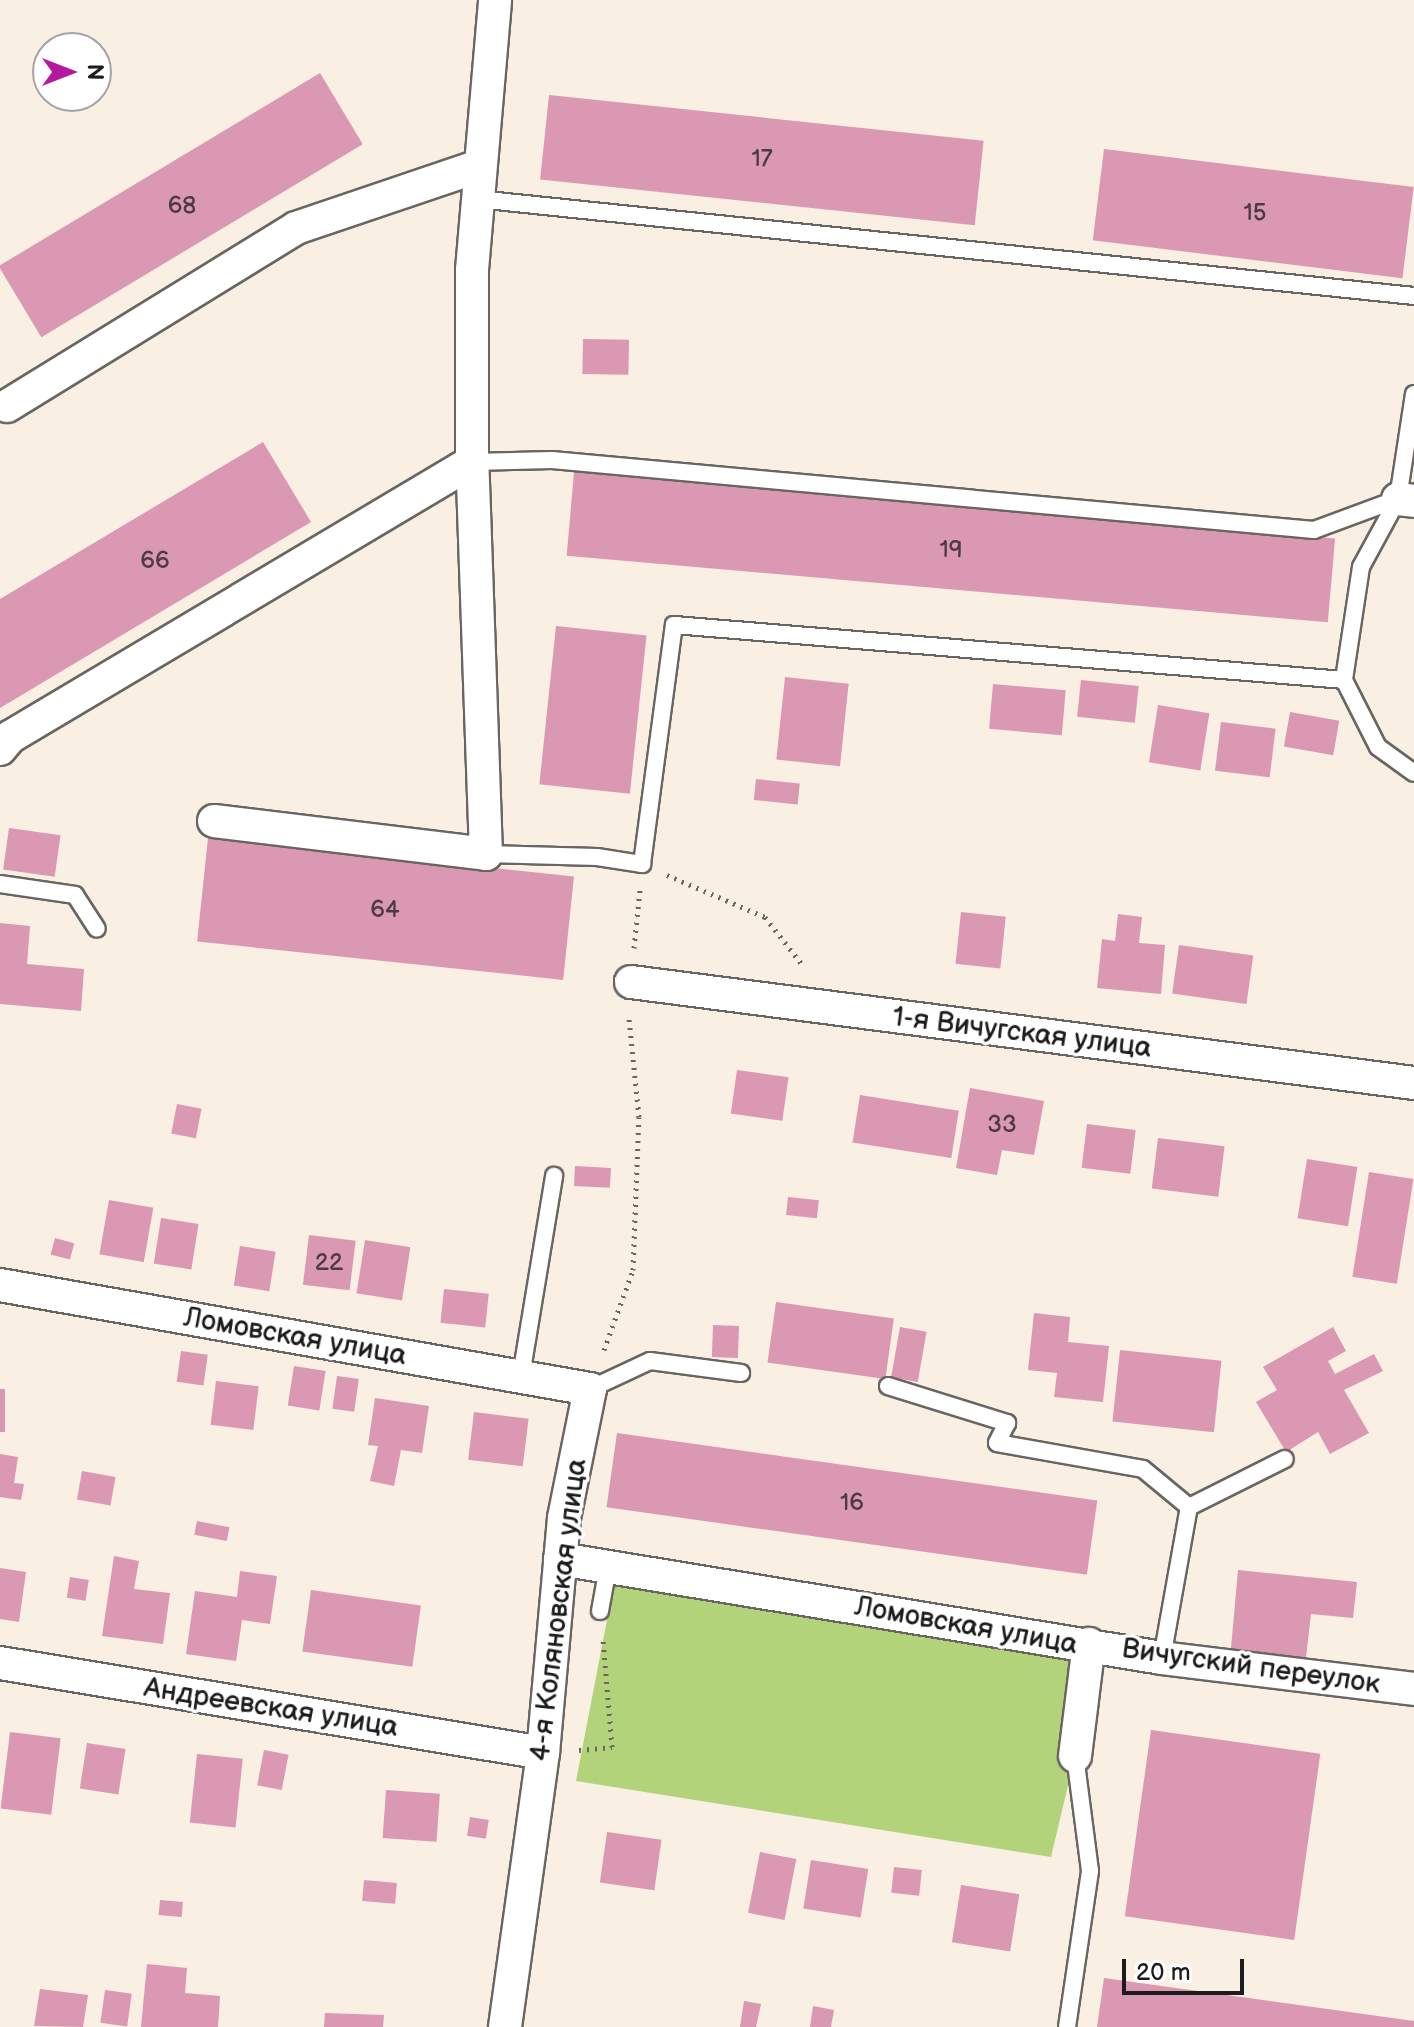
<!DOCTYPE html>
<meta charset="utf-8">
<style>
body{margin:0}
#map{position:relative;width:1414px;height:2027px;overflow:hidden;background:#f9efe2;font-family:"Balsamiq Sans",sans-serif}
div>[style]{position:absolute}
.green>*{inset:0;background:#b3d37b}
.building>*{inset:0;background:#da98b3;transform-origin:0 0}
.path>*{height:5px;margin-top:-2.5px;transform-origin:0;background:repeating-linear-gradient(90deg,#696661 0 2px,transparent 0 8px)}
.roads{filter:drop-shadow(2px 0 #696661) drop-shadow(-2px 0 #696661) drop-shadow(0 2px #696661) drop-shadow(0 -2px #696661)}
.service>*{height:16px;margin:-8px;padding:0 8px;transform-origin:8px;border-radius:8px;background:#fff}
.minor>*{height:32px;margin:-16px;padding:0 16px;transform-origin:16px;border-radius:16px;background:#fff}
span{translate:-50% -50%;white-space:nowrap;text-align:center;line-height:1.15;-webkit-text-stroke:7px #fff;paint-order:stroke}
.number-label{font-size:24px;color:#4c3b42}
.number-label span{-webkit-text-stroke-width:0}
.street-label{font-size:28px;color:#1c1c1c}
.north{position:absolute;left:32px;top:32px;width:80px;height:80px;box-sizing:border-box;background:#fff;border:2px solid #a4a4a4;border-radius:50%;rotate:90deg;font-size:22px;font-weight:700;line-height:32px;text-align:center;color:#1c1c1c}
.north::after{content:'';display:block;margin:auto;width:28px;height:36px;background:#b5179e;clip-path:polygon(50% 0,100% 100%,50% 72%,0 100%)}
.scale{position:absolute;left:1122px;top:1959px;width:122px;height:36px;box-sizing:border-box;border:4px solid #1c1c1c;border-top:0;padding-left:10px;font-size:24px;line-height:28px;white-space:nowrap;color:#1c1c1c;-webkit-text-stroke:6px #fff;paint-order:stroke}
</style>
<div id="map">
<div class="green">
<i style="clip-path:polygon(617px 1568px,1089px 1644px,1075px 1756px,1051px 1857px,576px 1781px)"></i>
</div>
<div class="building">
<i style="left:320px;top:73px;width:83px;height:375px;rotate:59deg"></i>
<i style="left:549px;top:95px;width:437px;height:85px;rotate:6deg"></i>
<i style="left:1104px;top:149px;width:312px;height:92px;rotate:7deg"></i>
<i style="left:583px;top:339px;width:46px;height:35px;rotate:1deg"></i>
<i style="clip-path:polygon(263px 442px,311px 522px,0 708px,0 599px)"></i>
<i style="left:574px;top:472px;width:764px;height:84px;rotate:5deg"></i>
<i style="left:556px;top:626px;width:91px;height:159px;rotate:6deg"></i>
<i style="left:785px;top:677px;width:64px;height:83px;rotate:6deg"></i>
<i style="left:1081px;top:680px;width:58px;height:37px;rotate:6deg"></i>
<i style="left:993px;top:684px;width:73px;height:45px;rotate:5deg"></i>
<i style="left:1158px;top:705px;width:52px;height:58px;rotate:9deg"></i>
<i style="left:1290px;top:712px;width:50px;height:35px;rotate:10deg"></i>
<i style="left:1221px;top:722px;width:55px;height:49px;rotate:7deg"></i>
<i style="left:756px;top:779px;width:44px;height:21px;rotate:6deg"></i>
<i style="left:9px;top:828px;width:52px;height:42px;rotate:8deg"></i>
<i style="left:208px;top:838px;width:368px;height:104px;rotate:6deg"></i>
<i style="left:961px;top:912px;width:45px;height:52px;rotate:6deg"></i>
<i style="clip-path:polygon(1118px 914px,1142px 917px,1139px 943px,1165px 945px,1161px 994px,1097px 988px,1102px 939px,1115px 941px)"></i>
<i style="clip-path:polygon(0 923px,30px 926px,27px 964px,84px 969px,81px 1011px,0 1004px)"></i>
<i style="left:1179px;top:945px;width:75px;height:49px;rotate:8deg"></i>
<i style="left:737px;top:1070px;width:52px;height:44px;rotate:8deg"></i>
<i style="clip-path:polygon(970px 1088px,1044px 1101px,1034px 1155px,1002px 1150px,997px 1175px,956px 1168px)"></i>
<i style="left:860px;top:1095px;width:100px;height:48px;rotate:9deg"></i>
<i style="left:177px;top:1104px;width:25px;height:30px;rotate:11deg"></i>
<i style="left:1087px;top:1124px;width:49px;height:44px;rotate:7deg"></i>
<i style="left:1158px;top:1138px;width:67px;height:51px;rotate:7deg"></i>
<i style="left:1307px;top:1159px;width:51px;height:60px;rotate:9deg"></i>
<i style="left:575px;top:1166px;width:36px;height:20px;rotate:3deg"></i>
<i style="left:1369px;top:1172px;width:45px;height:106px;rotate:9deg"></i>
<i style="left:788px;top:1197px;width:31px;height:18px;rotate:6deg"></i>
<i style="left:109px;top:1200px;width:45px;height:55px;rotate:10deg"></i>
<i style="left:161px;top:1218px;width:38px;height:46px;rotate:9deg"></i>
<i style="left:309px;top:1235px;width:47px;height:50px;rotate:7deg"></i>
<i style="left:55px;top:1238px;width:20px;height:17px;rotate:15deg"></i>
<i style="left:365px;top:1240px;width:46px;height:54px;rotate:9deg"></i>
<i style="left:240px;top:1246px;width:36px;height:40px;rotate:9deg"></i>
<i style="left:444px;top:1289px;width:45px;height:34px;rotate:6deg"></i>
<i style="left:776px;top:1302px;width:119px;height:61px;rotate:8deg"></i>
<i style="clip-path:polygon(1034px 1313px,1070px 1317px,1068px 1342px,1109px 1346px,1103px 1402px,1054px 1397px,1057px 1373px,1028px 1370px)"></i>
<i style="left:713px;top:1325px;width:26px;height:32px;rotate:2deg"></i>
<i style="left:900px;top:1327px;width:27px;height:51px;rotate:10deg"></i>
<i style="clip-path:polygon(1333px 1327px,1346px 1351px,1328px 1361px,1335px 1374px,1374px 1354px,1383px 1371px,1344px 1390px,1369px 1433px,1330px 1454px,1318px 1432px,1286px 1452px,1256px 1402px,1277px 1390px,1263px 1367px)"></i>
<i style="left:1120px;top:1350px;width:102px;height:72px;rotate:6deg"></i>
<i style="left:181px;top:1351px;width:27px;height:31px;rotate:8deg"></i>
<i style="left:294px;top:1366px;width:32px;height:40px;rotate:9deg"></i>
<i style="left:337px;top:1376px;width:22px;height:33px;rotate:8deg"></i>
<i style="left:216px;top:1381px;width:43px;height:44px;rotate:7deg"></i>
<i style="left:0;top:1389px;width:5px;height:43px"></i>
<i style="clip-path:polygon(375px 1398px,429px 1406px,422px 1453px,401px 1450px,394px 1486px,370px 1481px,378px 1446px,368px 1445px)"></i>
<i style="left:474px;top:1412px;width:55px;height:48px;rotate:7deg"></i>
<i style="left:617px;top:1433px;width:485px;height:75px;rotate:8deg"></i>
<i style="clip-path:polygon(0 1454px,18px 1457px,14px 1483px,24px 1484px,21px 1500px,0 1497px)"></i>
<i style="left:82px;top:1471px;width:34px;height:29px;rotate:10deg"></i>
<i style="left:197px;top:1521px;width:33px;height:14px;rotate:11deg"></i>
<i style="clip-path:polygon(114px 1556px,139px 1561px,134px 1589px,170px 1593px,163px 1644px,102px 1636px)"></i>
<i style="clip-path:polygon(0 1568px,26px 1572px,19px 1622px,0 1619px)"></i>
<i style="clip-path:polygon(1238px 1570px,1357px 1582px,1353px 1618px,1311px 1614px,1305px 1666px,1230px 1659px)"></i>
<i style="clip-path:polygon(240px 1571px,277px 1576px,270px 1624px,242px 1620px,236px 1661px,186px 1654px,195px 1591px,237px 1597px)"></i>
<i style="left:70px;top:1577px;width:19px;height:21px;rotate:9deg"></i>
<i style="left:311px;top:1590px;width:111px;height:62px;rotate:8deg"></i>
<i style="left:1151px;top:1730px;width:171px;height:188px;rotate:8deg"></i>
<i style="left:10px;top:1732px;width:51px;height:77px;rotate:7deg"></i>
<i style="left:87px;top:1743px;width:39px;height:46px;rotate:9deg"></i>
<i style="left:264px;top:1750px;width:25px;height:36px;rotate:11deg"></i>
<i style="left:197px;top:1754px;width:46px;height:69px;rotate:6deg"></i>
<i style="left:386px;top:1790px;width:54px;height:48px;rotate:4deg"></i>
<i style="left:470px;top:1817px;width:19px;height:19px;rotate:9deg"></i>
<i style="left:607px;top:1832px;width:55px;height:51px;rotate:8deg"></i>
<i style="left:760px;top:1852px;width:37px;height:62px;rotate:11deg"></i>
<i style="left:811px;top:1860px;width:58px;height:49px;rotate:9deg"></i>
<i style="left:894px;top:1867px;width:28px;height:26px;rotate:6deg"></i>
<i style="left:364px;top:1880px;width:33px;height:21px;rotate:5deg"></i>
<i style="left:961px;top:1885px;width:59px;height:58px;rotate:9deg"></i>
<i style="left:160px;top:1900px;width:23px;height:15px;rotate:5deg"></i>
<i style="clip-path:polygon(147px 1964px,187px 1968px,185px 1993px,220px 1996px,218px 2027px,141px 2027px)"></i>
<i style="clip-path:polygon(1104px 1978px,1414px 2021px,1414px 2027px,1097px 2027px)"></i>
<i style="clip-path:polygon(40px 1989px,88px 1995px,83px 2027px,34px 2026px)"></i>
<i style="left:105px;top:1990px;width:27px;height:33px;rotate:8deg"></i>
<i style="clip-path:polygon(744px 2001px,761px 2004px,756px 2027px,740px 2027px)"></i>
<i style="clip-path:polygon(813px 2006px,834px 2010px,831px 2027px,810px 2027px)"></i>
<i style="clip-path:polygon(325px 2013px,384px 2015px,383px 2027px,324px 2027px)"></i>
</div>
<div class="path">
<i style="left:667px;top:875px;width:107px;rotate:23.2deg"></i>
<i style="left:765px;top:917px;width:63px;rotate:52deg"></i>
<i style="left:634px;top:948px;width:58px;rotate:-84.1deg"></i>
<i style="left:604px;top:1350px;width:85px;rotate:-70.1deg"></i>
<i style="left:633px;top:1270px;width:153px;rotate:-87.8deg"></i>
<i style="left:639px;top:1117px;width:100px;rotate:-95.8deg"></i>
<i style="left:579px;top:1750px;width:33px;rotate:-5deg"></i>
<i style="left:612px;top:1747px;width:108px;rotate:-94.8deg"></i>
</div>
<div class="roads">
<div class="service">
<i style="left:477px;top:199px;width:942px;rotate:5.91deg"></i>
<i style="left:1414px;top:394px;width:106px;rotate:98.7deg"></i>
<i style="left:1398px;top:499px;width:77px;rotate:118.6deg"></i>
<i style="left:1361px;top:567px;width:114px;rotate:98.6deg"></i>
<i style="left:1344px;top:680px;width:75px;rotate:63.1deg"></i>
<i style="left:1378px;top:747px;width:44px;rotate:35.8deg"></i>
<i style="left:472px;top:462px;width:80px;rotate:-1.4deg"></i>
<i style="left:552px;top:460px;width:765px;rotate:5.25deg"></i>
<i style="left:1314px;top:530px;width:90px;rotate:-20.3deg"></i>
<i style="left:486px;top:854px;width:111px;rotate:1.5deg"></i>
<i style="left:597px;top:857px;width:46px;rotate:8.8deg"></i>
<i style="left:642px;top:864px;width:241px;rotate:-82.4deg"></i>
<i style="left:674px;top:625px;width:672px;rotate:4.69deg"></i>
<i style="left:0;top:884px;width:76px;rotate:8.3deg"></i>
<i style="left:75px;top:895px;width:40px;rotate:57.1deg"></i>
<i style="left:521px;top:1376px;width:203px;rotate:-80.6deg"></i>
<i style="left:888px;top:1386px;width:125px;rotate:17.3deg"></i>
<i style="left:1007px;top:1423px;width:22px;rotate:117deg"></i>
<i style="left:997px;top:1443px;width:148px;rotate:10.1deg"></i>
<i style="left:1143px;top:1469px;width:60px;rotate:39.6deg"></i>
<i style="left:590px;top:1389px;width:66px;rotate:-25deg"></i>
<i style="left:650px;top:1361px;width:92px;rotate:7.5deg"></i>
<i style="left:600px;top:1611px;width:45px;rotate:-79.7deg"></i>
<i style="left:1162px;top:1658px;width:153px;rotate:-79.9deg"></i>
<i style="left:1189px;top:1507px;width:107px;rotate:-26.6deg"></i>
<i style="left:1067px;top:2027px;width:158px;rotate:-81.6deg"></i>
<i style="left:1090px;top:1871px;width:116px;rotate:-97.4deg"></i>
</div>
<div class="minor">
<i style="left:7px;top:406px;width:339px;rotate:-31.6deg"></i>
<i style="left:296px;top:228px;width:193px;rotate:-18.7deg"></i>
<i style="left:1398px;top:499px;width:16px;rotate:7deg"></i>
<i style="left:0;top:749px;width:16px;rotate:-50deg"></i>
<i style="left:10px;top:737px;width:538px;rotate:-30.76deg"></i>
<i style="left:214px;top:821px;width:274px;rotate:6.9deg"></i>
<i style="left:486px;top:854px;width:392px;rotate:-92deg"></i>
<i style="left:472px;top:462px;width:192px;rotate:-90deg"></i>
<i style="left:472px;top:270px;width:271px;rotate:-85.1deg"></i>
<i style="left:631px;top:982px;width:789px;rotate:7.35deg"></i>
<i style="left:0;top:1285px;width:599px;rotate:10deg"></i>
<i style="left:590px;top:1389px;width:132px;rotate:101.4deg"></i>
<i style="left:564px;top:1518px;width:236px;rotate:95.1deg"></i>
<i style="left:543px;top:1753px;width:277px;rotate:97.9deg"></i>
<i style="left:560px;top:1559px;width:610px;rotate:9.34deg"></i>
<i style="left:1162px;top:1658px;width:254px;rotate:7deg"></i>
<i style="left:0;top:1663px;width:550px;rotate:9.41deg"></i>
<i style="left:1075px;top:1756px;width:113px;rotate:-82.9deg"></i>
</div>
</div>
<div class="number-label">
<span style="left:762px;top:159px">17</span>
<span style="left:182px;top:206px">68</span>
<span style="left:1255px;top:213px">15</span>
<span style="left:951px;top:550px">19</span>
<span style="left:155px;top:561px">66</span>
<span style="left:385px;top:910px">64</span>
<span style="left:1002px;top:1125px">33</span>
<span style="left:329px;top:1263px">22</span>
<span style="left:852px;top:1503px">16</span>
</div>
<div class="street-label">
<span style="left:1022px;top:1033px;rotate:7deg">1-я Вичугская улица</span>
<span style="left:295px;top:1337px;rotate:10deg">Ломовская улица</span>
<span style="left:559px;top:1610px;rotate:-83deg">4-я Коляновская улица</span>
<span style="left:966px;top:1626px;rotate:10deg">Ломовская улица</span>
<span style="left:1251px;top:1667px;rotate:8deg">Вичугский переулок</span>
<span style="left:271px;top:1708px;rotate:9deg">Андреевская улица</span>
</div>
<div class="north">N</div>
<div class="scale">20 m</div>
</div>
